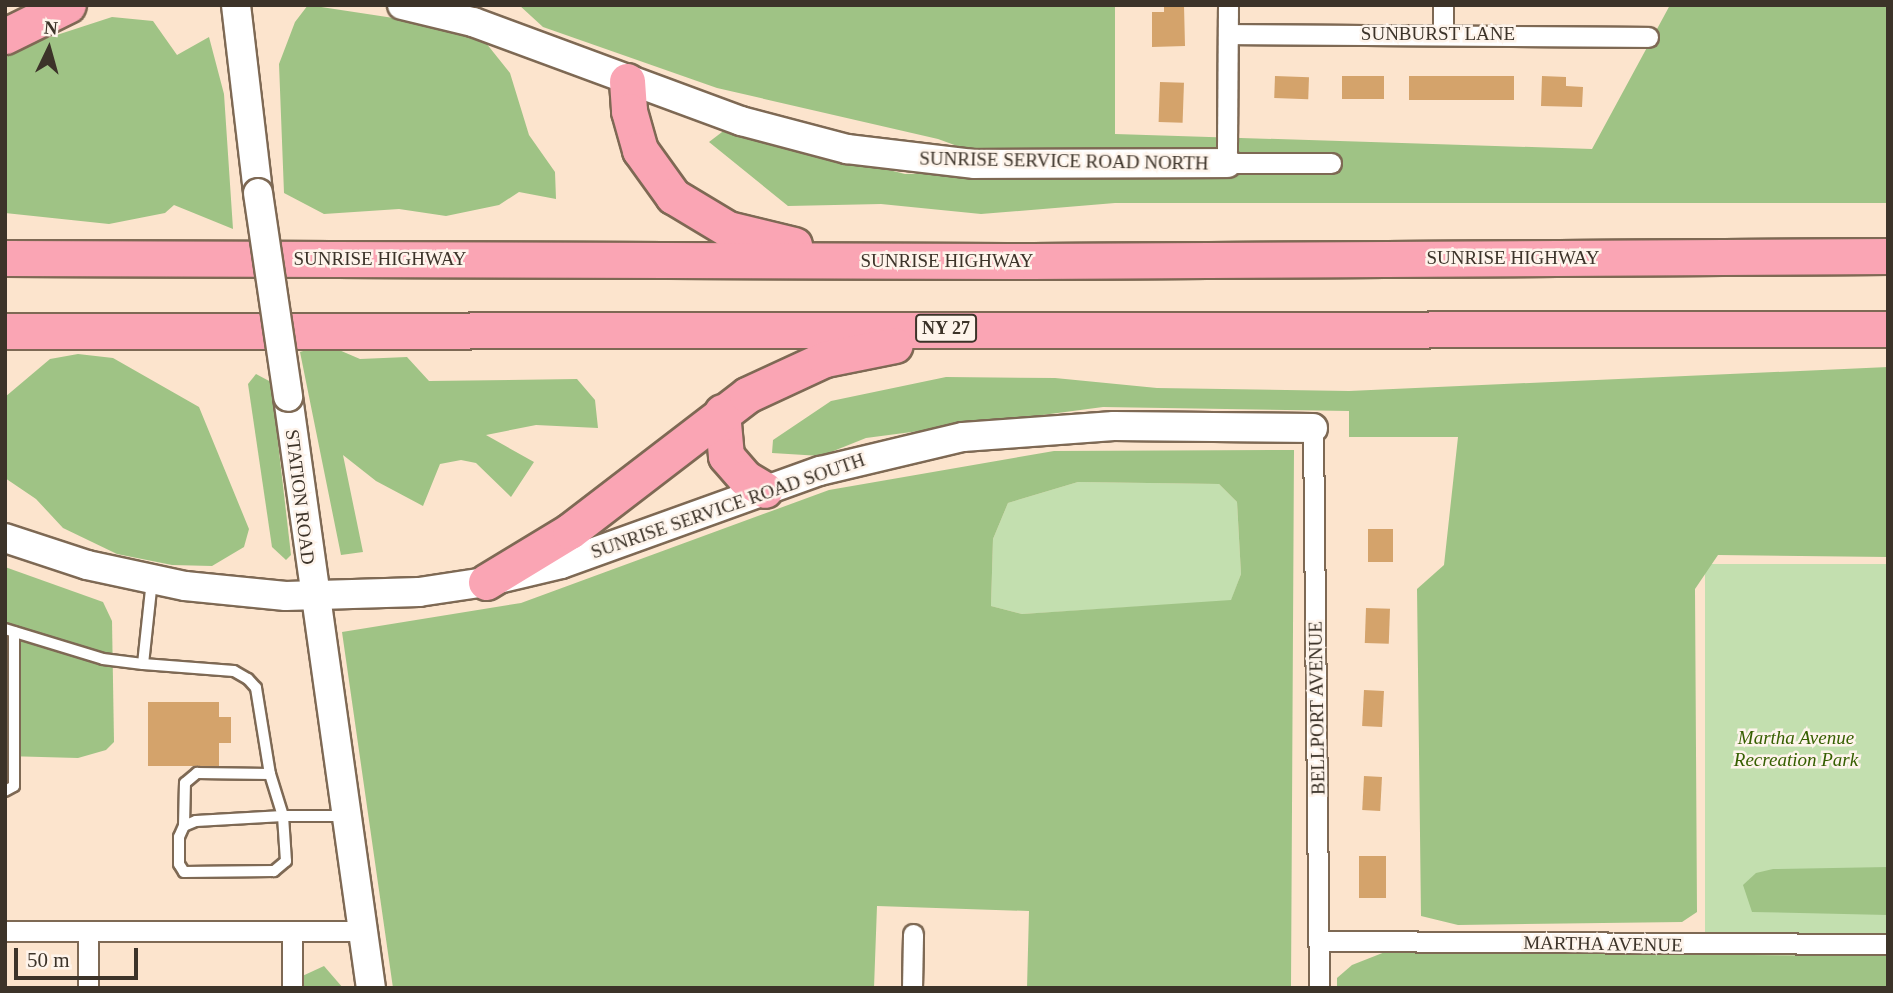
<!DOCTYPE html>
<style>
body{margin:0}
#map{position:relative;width:1893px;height:993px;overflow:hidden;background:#fce4cd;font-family:"Times New Roman",serif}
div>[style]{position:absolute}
.green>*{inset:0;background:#c3dfaf;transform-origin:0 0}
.forest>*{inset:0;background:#9fc385}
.building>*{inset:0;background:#d4a36b;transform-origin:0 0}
.roads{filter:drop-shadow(2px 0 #7e6954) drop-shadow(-2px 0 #7e6954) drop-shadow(0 2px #7e6954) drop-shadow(0 -2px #7e6954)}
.lane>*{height:10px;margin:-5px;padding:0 5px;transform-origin:5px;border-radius:5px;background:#fff}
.street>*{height:19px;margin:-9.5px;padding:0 9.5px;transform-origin:9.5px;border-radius:9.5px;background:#fff}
.secondary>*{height:28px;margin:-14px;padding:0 14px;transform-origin:14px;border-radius:14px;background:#fff}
.highway>*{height:35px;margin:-17.5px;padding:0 17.5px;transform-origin:17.5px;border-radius:17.5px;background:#faa5b4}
.bridges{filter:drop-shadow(2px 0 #7e6954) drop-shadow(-2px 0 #7e6954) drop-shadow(0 2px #7e6954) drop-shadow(0 -2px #7e6954)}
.secondary-bridge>*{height:28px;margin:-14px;padding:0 14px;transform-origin:14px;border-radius:14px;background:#fff}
span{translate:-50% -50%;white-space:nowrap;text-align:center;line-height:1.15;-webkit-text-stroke:5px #fef4eb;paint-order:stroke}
.shield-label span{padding:2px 5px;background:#fef4eb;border:2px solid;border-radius:5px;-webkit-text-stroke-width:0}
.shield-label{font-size:18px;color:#3c3329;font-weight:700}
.street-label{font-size:19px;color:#3c3329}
.park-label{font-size:19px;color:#365f01;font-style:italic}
.frame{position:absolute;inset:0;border:7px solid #3c3329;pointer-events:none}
.north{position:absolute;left:14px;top:14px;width:70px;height:70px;-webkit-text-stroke:5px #fef4eb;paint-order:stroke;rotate:5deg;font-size:19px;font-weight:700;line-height:28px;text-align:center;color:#3c3329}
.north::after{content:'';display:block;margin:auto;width:24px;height:32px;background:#3c3329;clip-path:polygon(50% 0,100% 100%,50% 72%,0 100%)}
.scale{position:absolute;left:14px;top:948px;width:124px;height:32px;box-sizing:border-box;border:4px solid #3c3329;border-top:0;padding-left:9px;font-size:21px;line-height:24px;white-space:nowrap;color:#3c3329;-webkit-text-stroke:5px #fef4eb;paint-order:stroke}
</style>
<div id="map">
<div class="green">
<i style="clip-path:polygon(1078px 482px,1219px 484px,1237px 502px,1241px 574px,1231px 601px,1022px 614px,991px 606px,993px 539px,1008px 503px)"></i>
<i style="left:1705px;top:564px;width:183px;height:370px"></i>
</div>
<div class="forest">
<i style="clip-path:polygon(308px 5px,433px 24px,482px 38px,510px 73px,529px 135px,555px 172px,556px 199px,519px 192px,499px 205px,446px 216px,399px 209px,324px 214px,284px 193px,279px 64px,295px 22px)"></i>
<i style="clip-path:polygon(519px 5px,1115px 5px,1115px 134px,1592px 149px,1670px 5px,1888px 5px,1888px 203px,1115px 203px,981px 214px,881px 204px,788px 206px,709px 142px,726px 129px,905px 174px,1026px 171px,938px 139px,717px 88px,543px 27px)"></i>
<i style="clip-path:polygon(112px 17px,153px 21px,177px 55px,209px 37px,224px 94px,233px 229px,174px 205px,165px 213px,109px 224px,5px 213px,5px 57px,23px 46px)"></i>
<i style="clip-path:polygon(325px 344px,360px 359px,407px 357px,429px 381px,577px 379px,595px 400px,598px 428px,536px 425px,486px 435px,534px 462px,511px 497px,476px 463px,461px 460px,440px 464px,423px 506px,376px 481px,343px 455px,363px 552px,341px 555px,300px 352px)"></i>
<i style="clip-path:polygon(78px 354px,113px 358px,199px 407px,249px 529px,244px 547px,212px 566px,172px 565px,117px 554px,63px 528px,36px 499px,5px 478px,5px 397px,50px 359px)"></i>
<i style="clip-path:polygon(1888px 367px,1888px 557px,1718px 555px,1695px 589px,1697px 912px,1682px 922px,1458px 925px,1421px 916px,1417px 589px,1444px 565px,1458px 437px,1349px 437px,1349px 411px,1103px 407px,866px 438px,821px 456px,772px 453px,773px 440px,831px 401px,946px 377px,1055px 378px,1157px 388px,1349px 391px)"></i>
<i style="clip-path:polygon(256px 374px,271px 382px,291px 555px,286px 560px,272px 547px,248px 384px)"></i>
<i style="clip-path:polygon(evenodd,1294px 450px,1291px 988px,1027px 988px,1029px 911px,877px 906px,874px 988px,393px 988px,342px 632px,521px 603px,829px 490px,1054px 451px,1294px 450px,1078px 482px,1219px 484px,1237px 502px,1241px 574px,1231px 600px,1022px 614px,991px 606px,993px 539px,1008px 503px,1078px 482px)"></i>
<i style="clip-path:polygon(5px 567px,103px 602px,112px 621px,114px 742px,106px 750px,78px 758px,5px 756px)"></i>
<i style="clip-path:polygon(1888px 867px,1888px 915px,1752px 912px,1743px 885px,1756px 873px,1773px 869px)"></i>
<i style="clip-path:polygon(1385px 952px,1888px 956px,1888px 988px,1337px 988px,1337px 978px,1352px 965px)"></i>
<i style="clip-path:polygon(324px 966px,343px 988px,299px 988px,298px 978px)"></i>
</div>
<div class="building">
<i style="clip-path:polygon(1164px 5px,1184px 5px,1185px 46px,1152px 47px,1152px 12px,1164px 12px)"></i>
<i style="left:1275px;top:76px;width:34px;height:22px;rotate:2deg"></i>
<i style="left:1342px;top:76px;width:42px;height:23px"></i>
<i style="left:1409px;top:76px;width:105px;height:24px"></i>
<i style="clip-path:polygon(1542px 76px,1566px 77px,1566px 86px,1583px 87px,1582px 107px,1541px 106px)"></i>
<i style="left:1160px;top:82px;width:24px;height:40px;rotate:2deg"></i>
<i style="left:1368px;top:529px;width:25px;height:33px"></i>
<i style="left:1366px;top:608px;width:24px;height:35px;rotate:2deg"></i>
<i style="left:1364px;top:690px;width:20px;height:36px;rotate:3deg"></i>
<i style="clip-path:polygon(148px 702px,219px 702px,219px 717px,231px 717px,231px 743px,219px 743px,219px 766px,148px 766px)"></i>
<i style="left:1364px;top:776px;width:18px;height:34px;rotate:3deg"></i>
<i style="left:1359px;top:856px;width:27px;height:42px"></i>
</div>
<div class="roads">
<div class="lane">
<i style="left:152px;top:580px;width:84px;rotate:96.1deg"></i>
<i style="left:143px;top:664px;width:91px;rotate:4.4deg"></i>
<i style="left:234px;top:671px;width:16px;rotate:30deg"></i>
<i style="left:248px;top:679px;width:12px;rotate:48deg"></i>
<i style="left:256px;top:688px;width:87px;rotate:80.8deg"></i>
<i style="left:5px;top:629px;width:102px;rotate:17deg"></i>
<i style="left:103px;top:659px;width:40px;rotate:7.1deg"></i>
<i style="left:5px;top:791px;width:10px;rotate:-29deg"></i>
<i style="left:14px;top:786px;width:154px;rotate:-90deg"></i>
<i style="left:184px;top:826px;width:43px;rotate:-88.7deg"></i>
<i style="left:185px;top:783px;width:16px;rotate:-40deg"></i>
<i style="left:197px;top:773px;width:73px;rotate:0.8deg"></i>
<i style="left:270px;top:774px;width:44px;rotate:72.8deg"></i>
<i style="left:283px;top:816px;width:45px;rotate:86.2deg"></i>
<i style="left:286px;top:861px;width:16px;rotate:140deg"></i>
<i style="left:274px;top:871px;width:90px;rotate:179.4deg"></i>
<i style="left:184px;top:872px;width:9px;rotate:-122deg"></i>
<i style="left:179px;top:864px;width:27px;rotate:-90deg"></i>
<i style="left:179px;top:837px;width:12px;rotate:-66deg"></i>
<i style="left:184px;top:826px;width:13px;rotate:-23deg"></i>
<i style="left:196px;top:821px;width:87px;rotate:-3.3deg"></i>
<i style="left:283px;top:816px;width:62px"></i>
</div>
<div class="street">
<i style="left:1228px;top:5px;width:158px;rotate:90.4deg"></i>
<i style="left:1227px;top:163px;width:104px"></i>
<i style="left:1228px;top:34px;width:420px;rotate:0.4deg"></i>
<i style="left:1443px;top:34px;width:29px;rotate:-90deg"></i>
<i style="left:1313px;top:428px;width:560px;rotate:89.39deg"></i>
<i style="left:5px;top:931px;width:358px"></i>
<i style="left:1319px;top:941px;width:569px;rotate:0.3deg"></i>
<i style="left:88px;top:988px;width:57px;rotate:-90deg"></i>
<i style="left:292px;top:988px;width:57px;rotate:-90deg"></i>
<i style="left:912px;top:988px;width:54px;rotate:-88.9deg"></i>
</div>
<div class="secondary">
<i style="left:236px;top:5px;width:189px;rotate:83.3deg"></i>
<i style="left:402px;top:5px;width:73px;rotate:13.5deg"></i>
<i style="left:473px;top:22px;width:286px;rotate:20.3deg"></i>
<i style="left:741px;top:121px;width:110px;rotate:14.8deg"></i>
<i style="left:847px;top:149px;width:129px;rotate:6.7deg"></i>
<i style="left:975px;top:164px;width:252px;rotate:-0.2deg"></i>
<i style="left:288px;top:397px;width:597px;rotate:82.01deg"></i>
<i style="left:5px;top:538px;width:86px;rotate:18.2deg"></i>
<i style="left:87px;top:565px;width:100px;rotate:12.1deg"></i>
<i style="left:185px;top:586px;width:101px;rotate:5.7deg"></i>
<i style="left:286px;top:596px;width:133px;rotate:-1.7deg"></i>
<i style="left:419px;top:592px;width:68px;rotate:-8.5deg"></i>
<i style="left:486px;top:582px;width:77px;rotate:-13.5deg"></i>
<i style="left:561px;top:564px;width:275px;rotate:-19.8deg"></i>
<i style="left:820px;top:471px;width:147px;rotate:-13.4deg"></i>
<i style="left:963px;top:437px;width:151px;rotate:-4.2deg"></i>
<i style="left:1114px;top:426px;width:199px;rotate:0.6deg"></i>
</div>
<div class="highway">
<i style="left:5px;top:36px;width:70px;rotate:-26.2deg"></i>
<i style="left:627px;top:81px;width:30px;rotate:86deg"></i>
<i style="left:629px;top:111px;width:41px;rotate:74.2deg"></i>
<i style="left:640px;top:150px;width:57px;rotate:54.3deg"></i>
<i style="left:673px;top:196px;width:64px;rotate:31deg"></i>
<i style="left:728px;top:229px;width:68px;rotate:13.6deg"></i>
<i style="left:5px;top:258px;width:1026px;rotate:0.17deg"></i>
<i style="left:1031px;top:261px;width:857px;rotate:-0.33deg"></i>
<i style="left:5px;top:331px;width:1883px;rotate:-0.06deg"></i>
<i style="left:722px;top:412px;width:44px;rotate:84.8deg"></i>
<i style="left:726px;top:456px;width:29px;rotate:49deg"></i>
<i style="left:745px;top:478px;width:23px;rotate:31deg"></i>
<i style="left:486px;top:582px;width:98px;rotate:-31.3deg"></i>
<i style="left:570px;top:531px;width:223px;rotate:-37.5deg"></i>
<i style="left:747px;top:395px;width:86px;rotate:-24.8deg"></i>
<i style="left:825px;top:359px;width:71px;rotate:-11.3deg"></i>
</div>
</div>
<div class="bridges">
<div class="secondary-bridge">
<i style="left:258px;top:193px;width:206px;rotate:81.6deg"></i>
</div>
</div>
<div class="shield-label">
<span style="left:946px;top:328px">NY 27</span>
</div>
<div class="street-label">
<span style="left:1438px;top:34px">SUNBURST LANE</span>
<span style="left:1064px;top:161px;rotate:1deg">SUNRISE SERVICE ROAD NORTH</span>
<span style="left:1513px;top:258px">SUNRISE HIGHWAY</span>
<span style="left:380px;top:259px">SUNRISE HIGHWAY</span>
<span style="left:947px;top:261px">SUNRISE HIGHWAY</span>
<span style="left:300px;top:497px;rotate:83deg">STATION ROAD</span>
<span style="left:728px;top:506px;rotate:-19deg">SUNRISE SERVICE ROAD SOUTH</span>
<span style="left:1317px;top:708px;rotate:-91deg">BELLPORT AVENUE</span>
<span style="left:1603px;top:944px;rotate:1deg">MARTHA AVENUE</span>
</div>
<div class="park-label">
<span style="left:1796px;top:749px">Martha Avenue<br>Recreation Park</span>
</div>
<div class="frame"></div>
<div class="north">N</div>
<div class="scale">50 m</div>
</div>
